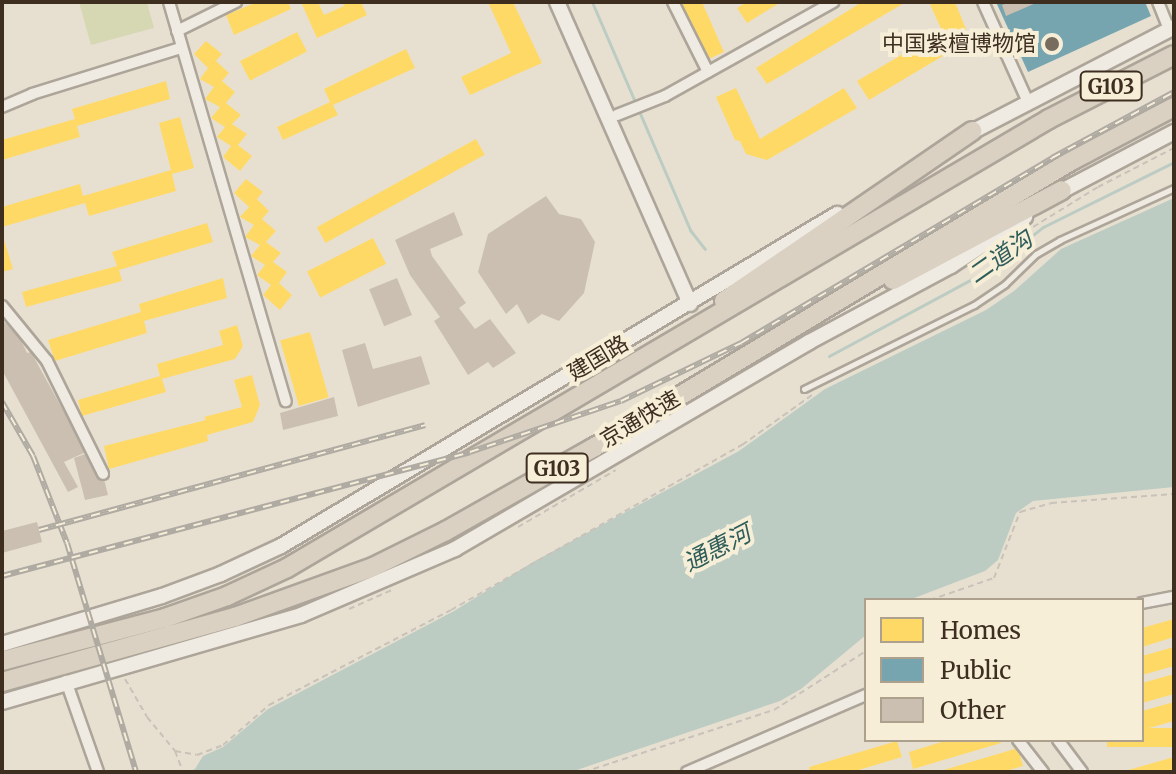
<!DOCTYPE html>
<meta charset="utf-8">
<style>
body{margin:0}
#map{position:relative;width:1176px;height:774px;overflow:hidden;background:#e7e0d1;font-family:Merriweather,"Noto Sans SC",serif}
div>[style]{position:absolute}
.green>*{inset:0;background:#d6d7b3}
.water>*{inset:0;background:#bcccc2}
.homes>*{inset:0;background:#ffd966;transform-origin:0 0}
.public>*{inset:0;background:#76a5af}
.stream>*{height:3px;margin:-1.5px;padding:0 1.5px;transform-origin:1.5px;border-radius:1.5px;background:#bcccc2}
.building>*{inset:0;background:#cbbfb2;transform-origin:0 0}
.path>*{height:2px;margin-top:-1px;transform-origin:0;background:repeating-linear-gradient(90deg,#c8c2b9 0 6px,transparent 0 10px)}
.roads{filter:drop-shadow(2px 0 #ada599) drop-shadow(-2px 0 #ada599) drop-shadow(0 2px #ada599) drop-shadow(0 -2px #ada599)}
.lane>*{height:5px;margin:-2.5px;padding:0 2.5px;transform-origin:2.5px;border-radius:2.5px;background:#efebe3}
.street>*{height:10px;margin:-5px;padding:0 5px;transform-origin:5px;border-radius:5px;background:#efebe3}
.secondary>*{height:14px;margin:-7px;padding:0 7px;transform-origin:7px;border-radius:7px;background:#efebe3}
.highway>*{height:18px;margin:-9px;padding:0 9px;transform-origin:9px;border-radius:9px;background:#dad1c2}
.rail>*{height:6px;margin-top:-3px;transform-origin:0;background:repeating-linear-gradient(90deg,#f7eed8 0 9px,#afaaa2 0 18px);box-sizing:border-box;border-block:2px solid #afaaa2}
.dots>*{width:22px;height:22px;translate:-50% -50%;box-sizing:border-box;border:4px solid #f7eed8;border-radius:50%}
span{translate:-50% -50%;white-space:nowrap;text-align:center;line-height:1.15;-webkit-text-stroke:8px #f7eed8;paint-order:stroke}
.shield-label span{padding:2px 6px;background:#f7eed8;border:2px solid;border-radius:6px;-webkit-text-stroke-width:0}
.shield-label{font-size:20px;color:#3d2e20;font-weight:700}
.poi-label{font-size:22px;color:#3d2e20}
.right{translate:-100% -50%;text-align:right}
.street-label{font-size:22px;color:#3d2e20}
.water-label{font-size:24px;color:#2f5d5a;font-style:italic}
.frame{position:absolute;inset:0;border:4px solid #3d2e20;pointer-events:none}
.legend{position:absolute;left:864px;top:598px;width:280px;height:144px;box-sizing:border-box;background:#f7eed8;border:2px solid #ada18e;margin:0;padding:10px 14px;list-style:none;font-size:24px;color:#3d2e20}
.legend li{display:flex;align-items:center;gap:16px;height:40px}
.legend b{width:40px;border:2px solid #ada18e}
</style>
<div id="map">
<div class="green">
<i style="clip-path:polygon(79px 2px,147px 2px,154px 28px,91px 45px)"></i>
</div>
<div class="water">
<i style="clip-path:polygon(1174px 198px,1174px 487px,1033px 501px,1016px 513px,998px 560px,985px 571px,909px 600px,866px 600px,866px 635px,801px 689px,780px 701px,571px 772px,188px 772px,195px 769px,203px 756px,223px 747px,268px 709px,454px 611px,533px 562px,739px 451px,825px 389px,986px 310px,1014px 291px,1061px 249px)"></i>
</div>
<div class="homes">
<i style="clip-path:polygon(257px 2px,288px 2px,291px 9px,234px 35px,226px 15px)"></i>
<i style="clip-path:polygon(301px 2px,318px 2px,324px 15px,344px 6px,342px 2px,361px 2px,367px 15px,317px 38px)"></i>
<i style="clip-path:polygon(488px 2px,513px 2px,542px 63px,470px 95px,461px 77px,511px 53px)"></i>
<i style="clip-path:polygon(676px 2px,702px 2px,724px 52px,704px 61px)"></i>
<i style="clip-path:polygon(747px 2px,781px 2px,747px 23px,737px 8px)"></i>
<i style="clip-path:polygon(862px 2px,906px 2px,767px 84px,756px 68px)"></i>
<i style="clip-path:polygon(929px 2px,955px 2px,966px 29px,958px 47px,869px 100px,857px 81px,942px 31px)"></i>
<i style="left:297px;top:32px;width:22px;height:64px;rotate:63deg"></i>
<i style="clip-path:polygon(206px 41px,222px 54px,216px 61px,229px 73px,222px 81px,235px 92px,226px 103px,241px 115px,232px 124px,247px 134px,238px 145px,252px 156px,240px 171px,223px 157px,231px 146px,217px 137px,225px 127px,211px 118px,220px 107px,205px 99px,214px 87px,200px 79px,208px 68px,194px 54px)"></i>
<i style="clip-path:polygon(406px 49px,415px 68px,333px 105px,338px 115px,283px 140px,277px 127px,330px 102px,324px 89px)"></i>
<i style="clip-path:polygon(166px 81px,170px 99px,77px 126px,80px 137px,2px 160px,2px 140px,75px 119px,72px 109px)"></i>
<i style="clip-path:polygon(736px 88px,760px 139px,844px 88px,857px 108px,767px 160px,746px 154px,740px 141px,735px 140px,716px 97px)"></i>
<i style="clip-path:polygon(180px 117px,194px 168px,172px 174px,176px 191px,89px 216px,85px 203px,2px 227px,2px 207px,80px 184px,83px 196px,171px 170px,159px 123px)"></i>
<i style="left:476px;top:139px;width:18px;height:182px;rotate:61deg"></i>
<i style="clip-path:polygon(246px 179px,263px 192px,257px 199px,269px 211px,262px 219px,276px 231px,266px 242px,281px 253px,273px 262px,287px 272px,279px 283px,292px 295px,280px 310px,263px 295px,271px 285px,257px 275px,265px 265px,251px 256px,260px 245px,245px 237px,254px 225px,240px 217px,249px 207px,234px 193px)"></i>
<i style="clip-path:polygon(207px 223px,213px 242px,119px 270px,122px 281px,26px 307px,22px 292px,117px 266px,112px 252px)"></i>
<i style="clip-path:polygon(2px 233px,13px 269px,2px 272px)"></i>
<i style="left:373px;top:238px;width:29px;height:74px;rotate:63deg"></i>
<i style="clip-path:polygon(223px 278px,227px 298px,144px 321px,147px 333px,55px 361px,48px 340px,141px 312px,139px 304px)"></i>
<i style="clip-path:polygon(237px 325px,243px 346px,235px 359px,162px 379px,166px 392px,82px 416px,78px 400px,160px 376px,157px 364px,223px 345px,219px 331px)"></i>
<i style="left:310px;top:332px;width:68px;height:31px;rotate:74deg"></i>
<i style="clip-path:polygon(252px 375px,260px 405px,253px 422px,207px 435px,208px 441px,109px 469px,104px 446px,206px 420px,204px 417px,242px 407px,234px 380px)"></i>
<i style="clip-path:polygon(1174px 619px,1174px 637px,1142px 647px,1142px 628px)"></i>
<i style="clip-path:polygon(1174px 647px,1174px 666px,1142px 675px,1142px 656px)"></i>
<i style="clip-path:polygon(1174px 674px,1174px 694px,1142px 703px,1142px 683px)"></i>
<i style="clip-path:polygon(1174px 702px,1174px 721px,1142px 730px,1142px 711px)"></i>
<i style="left:1174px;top:728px;width:19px;height:67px;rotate:90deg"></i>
<i style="clip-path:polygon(948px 740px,1000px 740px,1001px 743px,913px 769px,909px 752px)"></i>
<i style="clip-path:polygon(897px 741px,902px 757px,852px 772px,810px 772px,809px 767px)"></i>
<i style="clip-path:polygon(1018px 748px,1023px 766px,1002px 772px,937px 772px)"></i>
<i style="clip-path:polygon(1174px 757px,1174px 772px,1125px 772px,1125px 771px)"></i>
</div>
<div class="public">
<i style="clip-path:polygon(996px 2px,1145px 2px,1151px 16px,1028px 72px)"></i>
</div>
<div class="stream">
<i style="left:592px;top:2px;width:248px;rotate:66.7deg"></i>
<i style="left:690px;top:230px;width:24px;rotate:52deg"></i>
<i style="left:829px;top:356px;width:179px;rotate:-28.3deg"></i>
<i style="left:987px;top:271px;width:71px;rotate:-38.2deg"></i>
<i style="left:1043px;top:227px;width:146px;rotate:-26.4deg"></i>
</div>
<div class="building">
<i style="clip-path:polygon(1010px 2px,1038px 2px,1006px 16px,1002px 5px)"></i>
<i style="clip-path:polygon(546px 196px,559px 214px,581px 219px,595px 242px,584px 293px,559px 321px,542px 314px,528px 324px,517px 304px,506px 314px,478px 272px,488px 234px)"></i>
<i style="clip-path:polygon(454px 212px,463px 235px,430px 249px,432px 256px,466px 303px,459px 308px,475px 329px,490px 319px,516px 353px,493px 368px,488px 362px,468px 375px,434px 321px,440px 317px,410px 275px,395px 240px)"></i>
<i style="left:397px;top:278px;width:40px;height:30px;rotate:68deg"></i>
<i style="clip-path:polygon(2px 320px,19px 336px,27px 353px,31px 352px,86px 452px,64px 462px,78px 487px,68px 492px,2px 370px)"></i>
<i style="clip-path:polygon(365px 343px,373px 369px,421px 356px,430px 384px,358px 407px,342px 350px)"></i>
<i style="clip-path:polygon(334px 397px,338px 416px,283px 430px,280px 413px)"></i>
<i style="clip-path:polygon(88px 453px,94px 472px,102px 471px,108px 495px,85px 500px,74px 458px)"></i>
<i style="clip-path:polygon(37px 522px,42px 542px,2px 553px,2px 531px)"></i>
</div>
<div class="path">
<i style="left:1033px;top:227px;width:76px;rotate:-31.6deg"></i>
<i style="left:1098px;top:187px;width:85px;rotate:-27.2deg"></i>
<i style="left:518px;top:527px;width:113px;rotate:-30.2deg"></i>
<i style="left:930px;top:600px;width:68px;rotate:-19deg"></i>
<i style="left:994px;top:578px;width:71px;rotate:-68.5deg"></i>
<i style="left:1020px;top:512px;width:32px;rotate:-16deg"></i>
<i style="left:1051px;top:503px;width:123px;rotate:-4.2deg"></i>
<i style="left:349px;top:609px;width:49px;rotate:-24deg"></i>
<i style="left:125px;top:679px;width:44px;rotate:59.9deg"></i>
<i style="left:147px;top:717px;width:44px;rotate:50.5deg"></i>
<i style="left:175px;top:751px;width:22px;rotate:69deg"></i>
<i style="left:175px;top:751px;width:22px;rotate:10deg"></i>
<i style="left:197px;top:755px;width:28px;rotate:-21deg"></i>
<i style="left:223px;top:745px;width:61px;rotate:-41deg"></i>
<i style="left:269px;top:705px;width:205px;rotate:-27.6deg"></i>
<i style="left:451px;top:610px;width:335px;rotate:-29.6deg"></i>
<i style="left:742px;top:445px;width:86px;rotate:-35.5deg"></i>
<i style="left:584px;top:772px;width:200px;rotate:-18.1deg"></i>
<i style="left:774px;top:710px;width:109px;rotate:-32.7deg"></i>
</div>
<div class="roads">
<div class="lane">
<i style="left:804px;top:389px;width:190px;rotate:-26.3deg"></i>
<i style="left:974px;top:305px;width:37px;rotate:-34deg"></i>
<i style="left:1005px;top:284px;width:43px;rotate:-44.1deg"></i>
<i style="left:1036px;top:254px;width:28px;rotate:-30deg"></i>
<i style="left:1060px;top:240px;width:125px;rotate:-24.5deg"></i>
</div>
<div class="street">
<i style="left:169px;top:2px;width:416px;rotate:73.7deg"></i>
<i style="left:673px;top:2px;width:78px;rotate:63.4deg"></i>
<i style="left:983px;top:2px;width:110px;rotate:65.8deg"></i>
<i style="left:1158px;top:2px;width:29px;rotate:68deg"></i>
<i style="left:177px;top:31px;width:66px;rotate:-26.2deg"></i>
<i style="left:2px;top:107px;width:33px;rotate:-23deg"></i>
<i style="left:32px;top:94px;width:156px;rotate:-17.2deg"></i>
<i style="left:617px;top:115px;width:52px;rotate:-21.6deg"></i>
<i style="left:665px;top:96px;width:193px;rotate:-29.2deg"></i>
<i style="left:2px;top:306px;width:71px;rotate:50.7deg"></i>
<i style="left:47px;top:361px;width:126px;rotate:63.6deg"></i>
<i style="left:1142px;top:603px;width:33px;rotate:-11deg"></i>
<i style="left:66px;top:681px;width:96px;rotate:70.6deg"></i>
<i style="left:1018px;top:740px;width:41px;rotate:52deg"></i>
<i style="left:1058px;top:740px;width:40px;rotate:53deg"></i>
<i style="left:687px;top:772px;width:195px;rotate:-23.3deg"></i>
</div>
<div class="secondary">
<i style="left:557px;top:2px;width:330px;rotate:66.2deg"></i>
<i style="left:964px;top:136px;width:237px;rotate:-27.4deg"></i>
<i style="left:1054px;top:195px;width:136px;rotate:-27.7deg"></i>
<i style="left:2px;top:644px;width:167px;rotate:-16.7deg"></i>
<i style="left:162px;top:596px;width:63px;rotate:-20.4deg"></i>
<i style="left:221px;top:574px;width:66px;rotate:-25deg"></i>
<i style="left:281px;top:546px;width:648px;rotate:-30.84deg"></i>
<i style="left:2px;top:702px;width:311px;rotate:-16.2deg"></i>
<i style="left:301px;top:615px;width:168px;rotate:-23.2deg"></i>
<i style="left:455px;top:549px;width:410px;rotate:-30.3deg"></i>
<i style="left:809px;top:342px;width:161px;rotate:-28.2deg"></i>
<i style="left:951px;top:266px;width:89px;rotate:-33.5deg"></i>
</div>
<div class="highway">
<i style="left:893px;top:280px;width:191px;rotate:-28deg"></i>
<i style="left:724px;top:301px;width:301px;rotate:-34.4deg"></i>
<i style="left:2px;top:661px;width:169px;rotate:-14.8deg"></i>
<i style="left:165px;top:618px;width:66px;rotate:-19.5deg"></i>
<i style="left:227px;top:596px;width:66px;rotate:-25deg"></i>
<i style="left:287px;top:568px;width:884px;rotate:-30.51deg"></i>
<i style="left:1049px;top:119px;width:140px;rotate:-27.1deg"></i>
<i style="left:2px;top:682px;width:242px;rotate:-15.6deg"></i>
<i style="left:235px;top:617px;width:147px;rotate:-19.9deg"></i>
<i style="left:373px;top:567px;width:81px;rotate:-26.3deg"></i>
<i style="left:446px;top:531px;width:169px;rotate:-29.5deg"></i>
<i style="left:593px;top:448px;width:558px;rotate:-30.98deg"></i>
<i style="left:1071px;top:161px;width:116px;rotate:-27.7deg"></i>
</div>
</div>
<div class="rail">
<i style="left:2px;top:402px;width:62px;rotate:60.1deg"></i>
<i style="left:33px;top:456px;width:93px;rotate:68.7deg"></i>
<i style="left:67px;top:543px;width:239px;rotate:73.2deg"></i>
<i style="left:39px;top:530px;width:400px;rotate:-15.2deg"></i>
<i style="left:2px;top:576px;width:484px;rotate:-14.8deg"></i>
<i style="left:470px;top:452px;width:159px;rotate:-18.7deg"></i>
<i style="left:621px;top:401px;width:133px;rotate:-25.8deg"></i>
<i style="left:741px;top:343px;width:362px;rotate:-30.7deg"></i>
<i style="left:1052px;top:158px;width:139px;rotate:-28.4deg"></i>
</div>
<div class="dots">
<i style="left:1052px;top:44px;background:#786c5e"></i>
</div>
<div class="shield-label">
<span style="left:1111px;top:86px">G103</span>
<span style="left:557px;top:468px">G103</span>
</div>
<div class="poi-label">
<span class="right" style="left:1036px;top:44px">中国紫檀博物馆</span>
</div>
<div class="street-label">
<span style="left:598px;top:358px;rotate:-31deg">建国路</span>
<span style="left:640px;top:419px;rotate:-31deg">京通快速</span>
</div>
<div class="water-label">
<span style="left:1000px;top:257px;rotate:-35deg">二道沟</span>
<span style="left:717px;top:548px;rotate:-27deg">通惠河</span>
</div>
<div class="frame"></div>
<ul class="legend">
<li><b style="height:22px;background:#ffd966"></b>Homes</li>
<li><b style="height:22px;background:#76a5af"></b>Public</li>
<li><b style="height:22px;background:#cbbfb2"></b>Other</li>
</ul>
</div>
